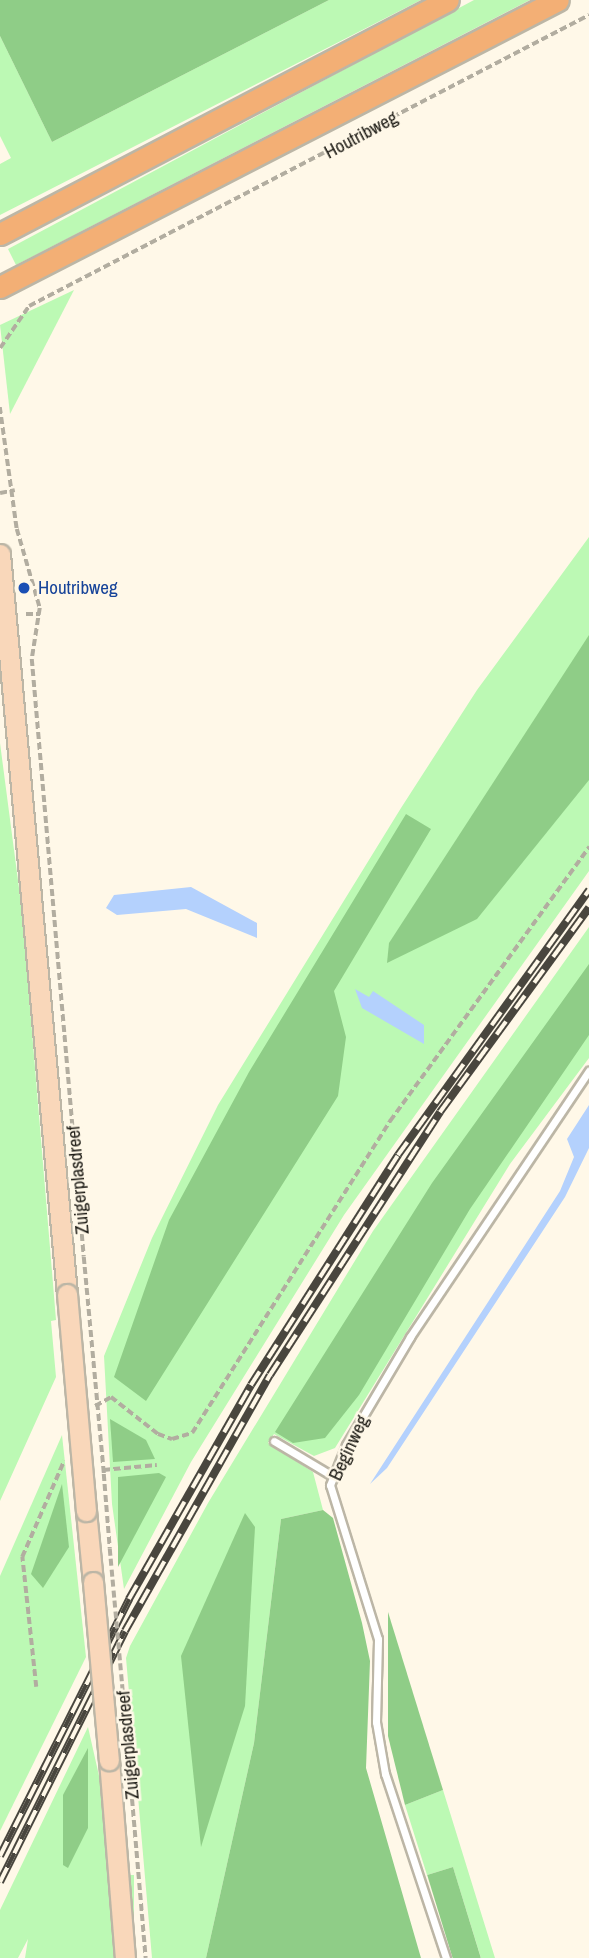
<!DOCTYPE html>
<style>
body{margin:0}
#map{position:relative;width:589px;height:1958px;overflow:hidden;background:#fff8e8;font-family:"Archivo Narrow",sans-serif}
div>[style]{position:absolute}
.green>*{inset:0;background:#bcf9b4;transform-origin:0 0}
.forest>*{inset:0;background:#8fcd87;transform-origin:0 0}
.water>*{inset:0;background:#b4d1fd}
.path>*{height:3.5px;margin-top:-1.75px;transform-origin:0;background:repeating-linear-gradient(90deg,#b2ada0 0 7px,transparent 0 10.5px)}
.roads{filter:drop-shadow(2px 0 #bcb6a6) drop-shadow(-2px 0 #bcb6a6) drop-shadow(0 2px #bcb6a6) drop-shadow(0 -2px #bcb6a6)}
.lane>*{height:7px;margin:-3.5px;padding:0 3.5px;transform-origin:3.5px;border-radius:3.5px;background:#fff}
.secondary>*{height:19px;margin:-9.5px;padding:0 9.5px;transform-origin:9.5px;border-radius:9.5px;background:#f9d7ba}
.primary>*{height:21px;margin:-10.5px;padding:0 10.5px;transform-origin:10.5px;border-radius:10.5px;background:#f3af75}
.rail>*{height:8px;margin-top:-4px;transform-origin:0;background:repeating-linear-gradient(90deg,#fff8e8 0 16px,#49463e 0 32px);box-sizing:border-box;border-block:2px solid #49463e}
.path-bridge>*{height:3.5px;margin-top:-1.75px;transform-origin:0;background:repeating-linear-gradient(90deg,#b2ada0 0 7px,transparent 0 10.5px)}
.bridges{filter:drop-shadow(2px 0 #bcb6a6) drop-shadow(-2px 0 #bcb6a6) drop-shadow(0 2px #bcb6a6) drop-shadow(0 -2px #bcb6a6)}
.secondary-bridge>*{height:19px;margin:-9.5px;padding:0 9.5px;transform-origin:9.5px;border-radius:9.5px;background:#f9d7ba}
.dots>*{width:19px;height:19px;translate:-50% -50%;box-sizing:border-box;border:4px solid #fff8e8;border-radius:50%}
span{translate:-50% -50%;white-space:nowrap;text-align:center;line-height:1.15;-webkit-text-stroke:5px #fff8e8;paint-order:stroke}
.street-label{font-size:19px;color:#1c1a14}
.transit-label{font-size:19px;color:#164399}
.left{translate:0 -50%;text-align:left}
</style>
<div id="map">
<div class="green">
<i style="clip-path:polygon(329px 0,421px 0,0 215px,0 164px,11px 158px,0 136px,0 36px,52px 142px)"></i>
<i style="clip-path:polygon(474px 0,530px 0,16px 265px,8px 249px)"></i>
<i style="clip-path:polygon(74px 290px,10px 414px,0 325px)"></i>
<i style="clip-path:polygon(589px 537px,589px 871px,344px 1215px,191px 1462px,124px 1589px,112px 1504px,104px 1356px,152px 1238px,218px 1105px,401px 808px,477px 690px)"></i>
<i style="clip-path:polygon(0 743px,22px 911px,56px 1320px,51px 1321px,56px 1377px,0 1501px)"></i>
<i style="clip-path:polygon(589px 927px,589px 1058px,510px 1164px,335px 1448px,314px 1456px,274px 1434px,268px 1443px,313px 1472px,323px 1510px,281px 1519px,254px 1743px,206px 1958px,152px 1958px,126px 1658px,130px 1646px,208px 1503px,373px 1231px)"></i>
<i style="clip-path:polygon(62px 1435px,86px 1657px,0 1831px,0 1576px)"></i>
<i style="clip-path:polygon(88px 1727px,102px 1789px,116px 1958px,25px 1958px,28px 1939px,18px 1958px,0 1958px,0 1910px)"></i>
<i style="clip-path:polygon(443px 1790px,495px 1958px,481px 1958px,453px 1867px,427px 1875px,405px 1805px)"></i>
<i style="left:128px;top:1875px;width:6px;height:83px"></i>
</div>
<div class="forest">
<i style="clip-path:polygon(0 0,329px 0,52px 142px,0 36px)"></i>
<i style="clip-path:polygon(589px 635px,589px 780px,477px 919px,387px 963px,389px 943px)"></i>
<i style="clip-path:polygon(406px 814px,431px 829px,334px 991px,346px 1037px,338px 1096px,146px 1401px,114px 1377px,169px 1220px,249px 1072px)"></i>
<i style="clip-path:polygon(589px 964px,589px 1035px,470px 1209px,359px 1395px,325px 1438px,293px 1443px,275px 1432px,432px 1183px)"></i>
<i style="clip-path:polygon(110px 1419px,146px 1440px,155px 1459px,113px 1462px)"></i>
<i style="clip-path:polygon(159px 1473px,166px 1477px,118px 1567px,118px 1477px)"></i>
<i style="clip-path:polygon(62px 1484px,69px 1547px,43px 1588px,31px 1574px)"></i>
<i style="clip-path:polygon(323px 1510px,333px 1518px,362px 1623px,370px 1661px,366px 1768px,421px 1958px,206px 1958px,254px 1743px,281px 1519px)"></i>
<i style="clip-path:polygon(245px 1513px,255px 1527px,245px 1706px,201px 1847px,181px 1656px)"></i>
<i style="clip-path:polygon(388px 1612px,443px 1790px,405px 1805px,388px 1736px)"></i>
<i style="clip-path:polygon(88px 1748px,88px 1828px,68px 1868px,63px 1865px,63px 1795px)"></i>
<i style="left:453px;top:1867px;width:95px;height:27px;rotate:73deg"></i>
</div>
<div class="water">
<i style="clip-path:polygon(191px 887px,257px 923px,257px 938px,186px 909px,117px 915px,106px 908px,114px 895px)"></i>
<i style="clip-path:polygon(355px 989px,369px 997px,373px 991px,424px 1025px,424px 1044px,362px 1008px)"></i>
<i style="clip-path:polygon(589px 1105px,589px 1148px,565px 1197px,387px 1468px,370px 1484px,560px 1191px,574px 1157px,567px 1139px)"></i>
</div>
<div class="path">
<i style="left:0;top:348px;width:51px;rotate:-55.4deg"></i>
<i style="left:29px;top:306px;width:631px;rotate:-27.46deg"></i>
<i style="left:0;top:407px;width:123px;rotate:82.1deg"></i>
<i style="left:17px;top:529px;width:82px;rotate:73.8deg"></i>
<i style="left:40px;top:608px;width:52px;rotate:98.9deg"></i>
<i style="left:32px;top:659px;width:600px;rotate:85.03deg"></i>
<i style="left:0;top:493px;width:15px;rotate:-11deg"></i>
<i style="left:26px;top:614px;width:14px"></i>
<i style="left:95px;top:1406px;width:18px;rotate:-29deg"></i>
<i style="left:111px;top:1397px;width:60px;rotate:38.2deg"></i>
<i style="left:158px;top:1434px;width:15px;rotate:20deg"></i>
<i style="left:172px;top:1439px;width:21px;rotate:-17deg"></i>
<i style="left:192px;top:1433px;width:370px;rotate:-57.6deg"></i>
<i style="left:390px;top:1121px;width:339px;rotate:-54deg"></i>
<i style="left:103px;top:1470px;width:54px;rotate:-5.3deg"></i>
<i style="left:104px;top:1474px;width:75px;rotate:85.4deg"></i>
<i style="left:36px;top:1687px;width:131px;rotate:-96.1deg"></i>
<i style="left:22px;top:1557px;width:105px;rotate:-66.4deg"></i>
<i style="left:126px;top:1726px;width:233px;rotate:85.1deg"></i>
</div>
<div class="roads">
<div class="lane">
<i style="left:274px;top:1441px;width:70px;rotate:31deg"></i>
<i style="left:446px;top:1958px;width:194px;rotate:-108.3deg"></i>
<i style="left:385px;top:1774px;width:53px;rotate:-99.8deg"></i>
<i style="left:376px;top:1722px;width:83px;rotate:-88.6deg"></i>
<i style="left:378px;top:1639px;width:161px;rotate:-107.3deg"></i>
<i style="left:330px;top:1485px;width:43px;rotate:-68.2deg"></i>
<i style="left:346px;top:1445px;width:126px;rotate:-59.3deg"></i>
<i style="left:410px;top:1337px;width:321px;rotate:-56.1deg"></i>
</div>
<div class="secondary">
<i style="left:0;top:554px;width:743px;rotate:84.83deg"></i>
<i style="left:86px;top:1511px;width:71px;rotate:84.4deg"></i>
<i style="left:109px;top:1760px;width:199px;rotate:85.4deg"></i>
</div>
<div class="primary">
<i style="left:0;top:234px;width:505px;rotate:-27.58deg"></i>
<i style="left:0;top:287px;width:627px;rotate:-27.22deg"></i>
</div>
</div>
<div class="rail">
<i style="left:0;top:1856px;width:288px;rotate:-63.3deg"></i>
<i style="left:129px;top:1599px;width:246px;rotate:-60.3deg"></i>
<i style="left:251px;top:1385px;width:273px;rotate:-57.4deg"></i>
<i style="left:398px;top:1155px;width:327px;rotate:-54.2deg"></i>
<i style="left:0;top:1882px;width:280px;rotate:-63.5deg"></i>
<i style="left:125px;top:1631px;width:294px;rotate:-60.5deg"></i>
<i style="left:270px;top:1375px;width:313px;rotate:-57.1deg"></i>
<i style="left:440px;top:1112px;width:253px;rotate:-53.9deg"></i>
</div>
<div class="path-bridge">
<i style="left:84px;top:1257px;width:218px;rotate:84.7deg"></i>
<i style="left:110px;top:1549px;width:178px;rotate:84.8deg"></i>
</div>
<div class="bridges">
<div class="secondary-bridge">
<i style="left:67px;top:1294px;width:218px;rotate:85deg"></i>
<i style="left:93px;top:1582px;width:179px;rotate:84.9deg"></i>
</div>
</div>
<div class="dots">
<i style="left:24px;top:588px;background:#1a4fb4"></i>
</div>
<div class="street-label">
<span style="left:361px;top:135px;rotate:-28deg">Houtribweg</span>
<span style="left:78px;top:1180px;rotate:-95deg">Zuigerplasdreef</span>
<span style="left:349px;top:1448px;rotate:-65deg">Beginweg</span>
<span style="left:128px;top:1745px;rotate:-95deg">Zuigerplasdreef</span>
</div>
<div class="transit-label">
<span class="left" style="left:38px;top:588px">Houtribweg</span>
</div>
</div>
